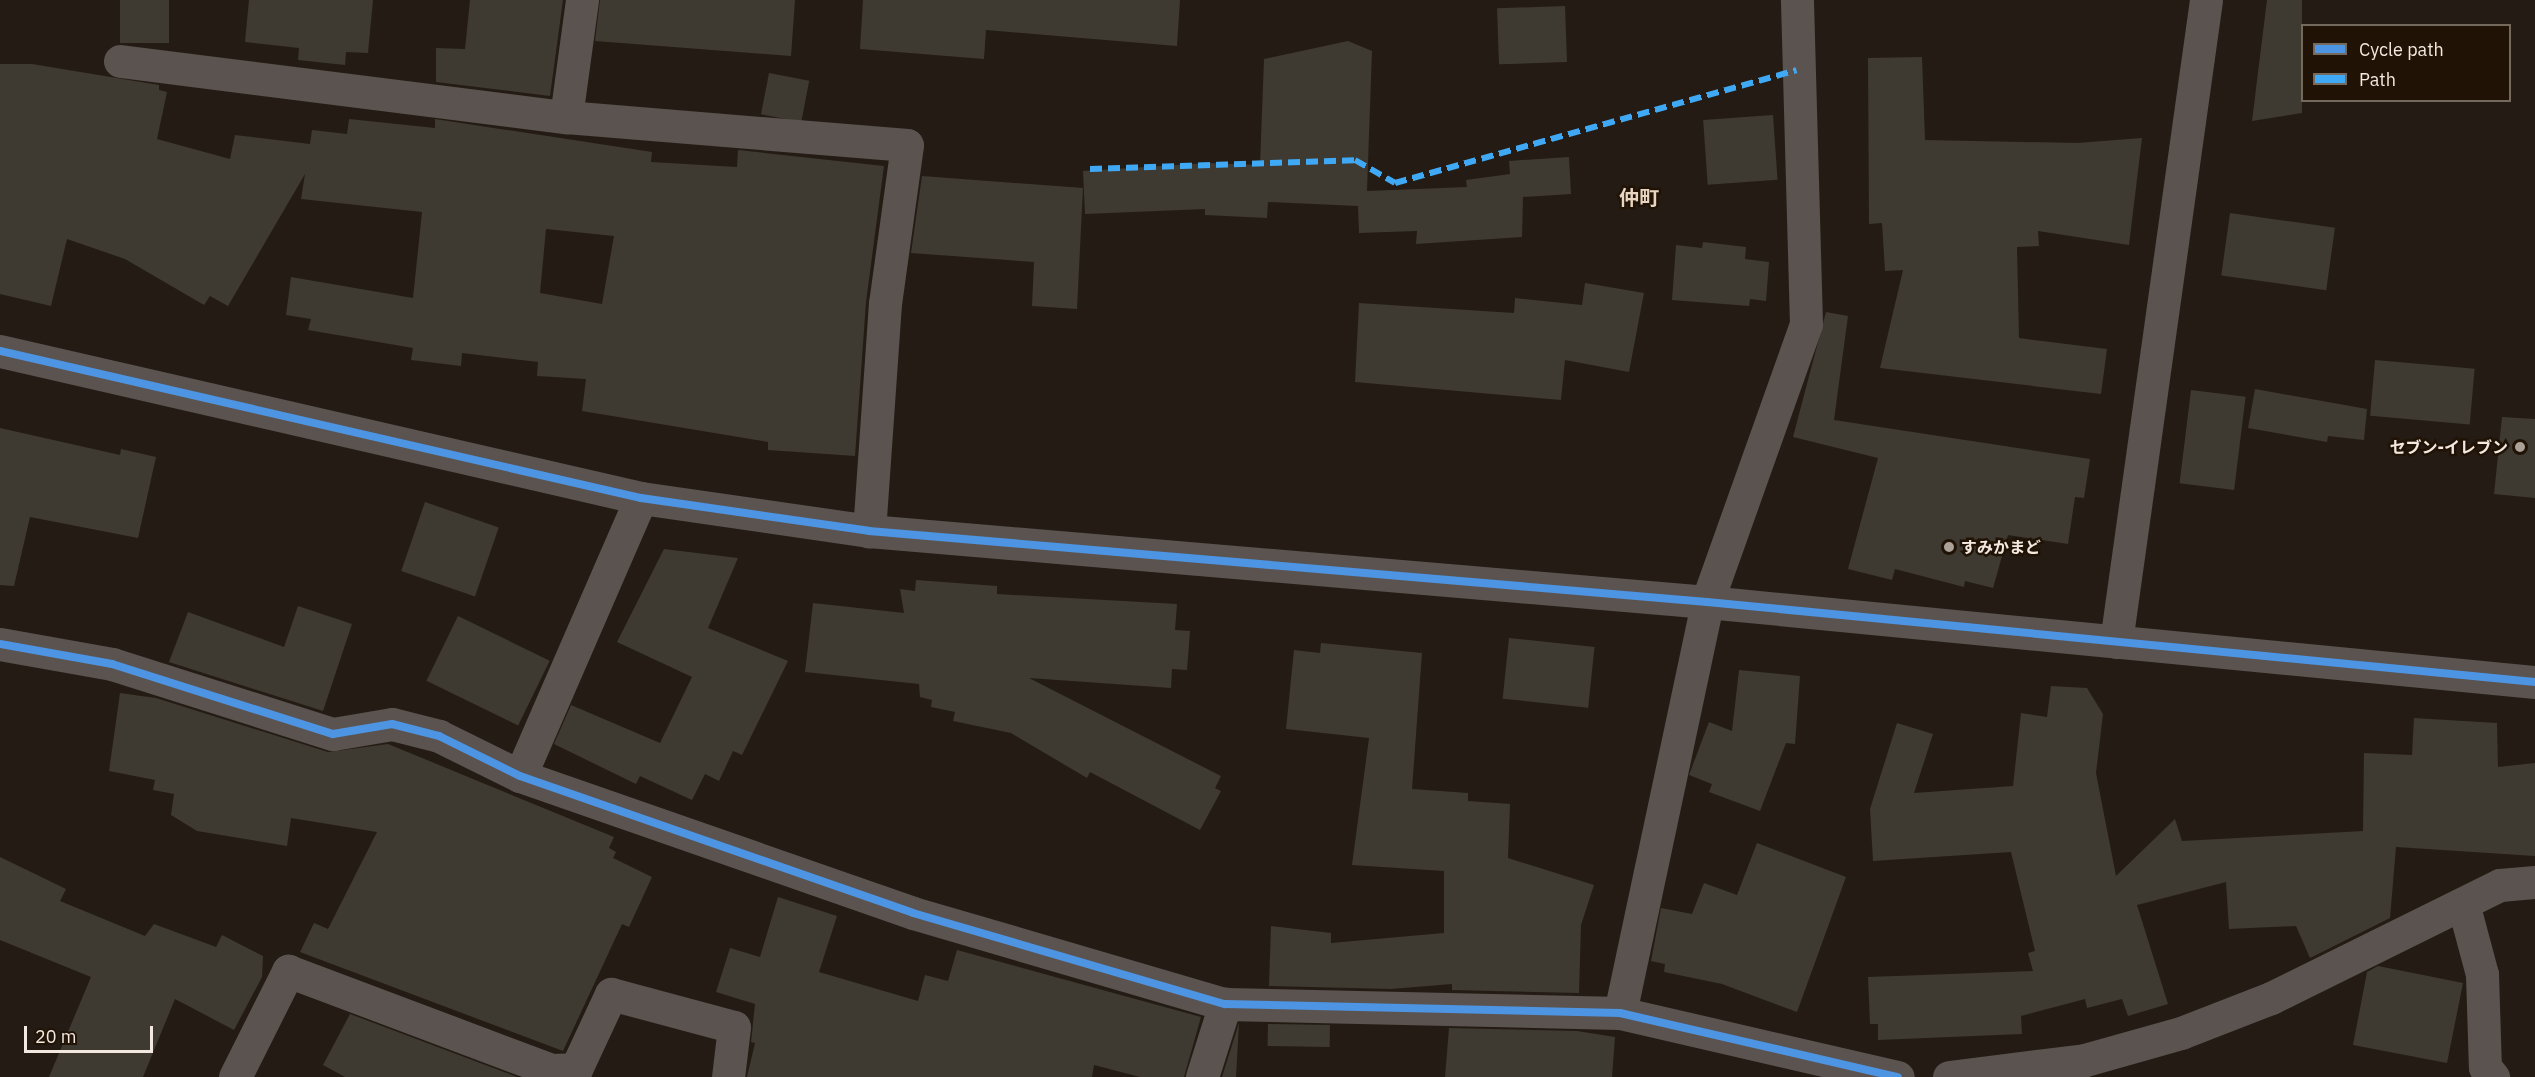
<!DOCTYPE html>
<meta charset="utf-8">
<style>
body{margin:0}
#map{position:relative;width:2535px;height:1077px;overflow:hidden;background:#241c14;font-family:"IBM Plex Sans","Noto Sans JP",sans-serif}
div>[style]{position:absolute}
.building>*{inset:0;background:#3e3931;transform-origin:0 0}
.minor>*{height:33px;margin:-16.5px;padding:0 16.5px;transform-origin:16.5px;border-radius:16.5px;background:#5b534f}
.quiet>*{height:6px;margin-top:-3px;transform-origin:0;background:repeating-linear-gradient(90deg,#3fa9f5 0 12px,transparent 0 18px)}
.cycleway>*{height:8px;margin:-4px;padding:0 4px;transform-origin:4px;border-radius:4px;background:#4d94e3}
.dots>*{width:16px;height:16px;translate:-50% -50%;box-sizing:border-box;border:3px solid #201305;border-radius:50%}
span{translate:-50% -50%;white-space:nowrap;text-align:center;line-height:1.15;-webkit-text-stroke:5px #201305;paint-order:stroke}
.poi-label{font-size:16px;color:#f3e9e0;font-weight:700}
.right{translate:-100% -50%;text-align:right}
.left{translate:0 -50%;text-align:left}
.quarter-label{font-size:20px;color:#e7d5c2;font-weight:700}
.legend{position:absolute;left:2301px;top:24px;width:210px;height:78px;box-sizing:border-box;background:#201305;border:2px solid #74695d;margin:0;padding:8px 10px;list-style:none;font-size:18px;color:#f3e9e0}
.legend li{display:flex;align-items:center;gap:12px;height:30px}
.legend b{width:30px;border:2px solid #74695d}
.scale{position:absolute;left:24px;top:1026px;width:129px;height:27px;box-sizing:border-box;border:3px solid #f3e9e0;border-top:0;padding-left:8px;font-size:18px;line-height:21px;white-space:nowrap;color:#f3e9e0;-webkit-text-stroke:4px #201305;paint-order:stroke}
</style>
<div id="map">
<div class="building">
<i style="left:120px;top:0;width:49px;height:43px"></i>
<i style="clip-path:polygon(249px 0,373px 0,368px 53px,346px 52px,345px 65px,298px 60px,299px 48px,245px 42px)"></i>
<i style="clip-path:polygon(470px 0,563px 0,550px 96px,436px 82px,436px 48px,465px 49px)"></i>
<i style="clip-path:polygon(600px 0,795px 0,791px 56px,595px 41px)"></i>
<i style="clip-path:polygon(863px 0,1180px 0,1177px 46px,986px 30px,984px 59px,860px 49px)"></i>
<i style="clip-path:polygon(2267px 0,2302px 0,2302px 113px,2252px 121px)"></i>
<i style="left:1565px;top:6px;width:56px;height:68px;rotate:88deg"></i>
<i style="clip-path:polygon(1348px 41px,1372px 51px,1367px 191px,1467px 187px,1466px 180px,1510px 174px,1509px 161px,1569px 157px,1571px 194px,1523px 197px,1522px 237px,1416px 244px,1417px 231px,1359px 233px,1358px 206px,1268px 202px,1267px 218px,1205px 215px,1205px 209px,1085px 214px,1083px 171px,1208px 163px,1260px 165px,1264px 59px)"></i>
<i style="clip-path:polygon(1922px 57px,1925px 140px,2077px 143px,2142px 138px,2129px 245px,2038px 231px,2039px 246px,2017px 247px,2019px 338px,2107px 349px,2101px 394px,1880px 368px,1903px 270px,1885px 271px,1882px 223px,1869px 224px,1868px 58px)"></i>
<i style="clip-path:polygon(evenodd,0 64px,32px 64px,159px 85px,159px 90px,167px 92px,157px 139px,230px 159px,235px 135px,310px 144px,312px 130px,347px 134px,349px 119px,435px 128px,435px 119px,652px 152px,651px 162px,737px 167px,738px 150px,884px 166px,866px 302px,855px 456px,768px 450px,768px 442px,582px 411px,586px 379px,537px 376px,538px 362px,462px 353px,461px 366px,411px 360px,413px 348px,308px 330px,311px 319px,286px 315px,291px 277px,413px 298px,422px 212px,301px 199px,305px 174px,228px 306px,210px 296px,204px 305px,125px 259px,67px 239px,51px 306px,0 294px,0 64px,546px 229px,614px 236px,602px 304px,540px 293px,546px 229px)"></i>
<i style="left:769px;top:73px;width:41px;height:42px;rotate:11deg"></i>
<i style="left:1773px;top:115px;width:65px;height:70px;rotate:86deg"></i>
<i style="clip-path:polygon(922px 176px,1083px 188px,1077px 309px,1032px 306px,1034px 262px,911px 253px)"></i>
<i style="left:2230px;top:213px;width:106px;height:63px;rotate:8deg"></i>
<i style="clip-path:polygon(1703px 242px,1746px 247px,1745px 259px,1769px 262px,1766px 301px,1750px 299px,1749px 306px,1672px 300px,1676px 245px,1702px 248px)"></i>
<i style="clip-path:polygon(1585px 283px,1644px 293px,1629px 372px,1565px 360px,1561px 400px,1355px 382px,1359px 303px,1514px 313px,1515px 298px,1582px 305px)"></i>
<i style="clip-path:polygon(1826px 312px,1848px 316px,1834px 420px,2090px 459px,2084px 498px,2075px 497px,2068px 544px,2008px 535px,1993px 588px,1965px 581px,1964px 587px,1895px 569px,1892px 580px,1848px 569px,1878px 458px,1793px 437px)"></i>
<i style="left:2375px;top:360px;width:100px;height:56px;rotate:5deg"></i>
<i style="clip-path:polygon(2255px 389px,2367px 409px,2364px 440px,2328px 436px,2327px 442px,2248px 428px)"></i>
<i style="left:2191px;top:390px;width:55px;height:94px;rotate:7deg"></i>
<i style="clip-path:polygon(2502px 417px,2535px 419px,2535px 498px,2494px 494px)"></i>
<i style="clip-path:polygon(0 428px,120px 455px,121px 449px,156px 457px,138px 538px,30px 517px,14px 586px,0 585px)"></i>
<i style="left:425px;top:502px;width:78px;height:73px;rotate:19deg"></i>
<i style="clip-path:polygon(664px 549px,738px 558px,708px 628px,788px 661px,742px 755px,733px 751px,719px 781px,705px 774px,692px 800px,640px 776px,636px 784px,554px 744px,571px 705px,660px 743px,692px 677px,617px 642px)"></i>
<i style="clip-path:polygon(916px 580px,997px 586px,997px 594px,1177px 604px,1175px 630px,1190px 631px,1187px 670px,1172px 669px,1171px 688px,1029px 678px,1221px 776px,1215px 788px,1221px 791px,1200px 830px,1090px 772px,1087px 778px,1011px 733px,953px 721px,955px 712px,931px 707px,932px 700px,920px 697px,919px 684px,805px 672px,813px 603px,904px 613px,900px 589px,915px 591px)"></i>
<i style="clip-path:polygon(298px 606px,352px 624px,323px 711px,169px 662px,188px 612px,284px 647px)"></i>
<i style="left:458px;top:616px;width:102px;height:72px;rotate:26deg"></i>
<i style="left:1509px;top:638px;width:86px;height:61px;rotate:6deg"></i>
<i style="clip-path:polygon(1321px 643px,1422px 653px,1412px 789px,1468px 793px,1468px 801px,1510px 804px,1508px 858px,1594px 885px,1581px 925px,1579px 993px,1452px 990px,1452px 984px,1391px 989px,1269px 986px,1271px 926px,1331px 933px,1331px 943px,1444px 933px,1444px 871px,1352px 865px,1369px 738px,1286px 729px,1294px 650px,1320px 653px)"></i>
<i style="clip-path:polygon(1739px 670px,1800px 676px,1795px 744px,1786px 743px,1760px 811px,1709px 792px,1712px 784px,1689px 775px,1709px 722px,1732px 731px)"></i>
<i style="clip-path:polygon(2051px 686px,2087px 688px,2103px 714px,2096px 773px,2116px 876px,2175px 819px,2182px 841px,2363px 831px,2364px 753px,2412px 755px,2414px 718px,2497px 723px,2498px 767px,2535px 763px,2535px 856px,2396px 847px,2390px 918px,2310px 958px,2296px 926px,2229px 929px,2226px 882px,2137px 905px,2168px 1004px,2128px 1016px,2122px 999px,2087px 1008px,2085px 999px,2021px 1016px,2022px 1034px,1878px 1040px,1878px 1024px,1870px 1024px,1868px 977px,2033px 971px,2028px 953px,2035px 951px,2011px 852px,1873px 861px,1870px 809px,1897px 723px,1933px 734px,1914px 793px,2013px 786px,2021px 713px,2047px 717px)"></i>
<i style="clip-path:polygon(120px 693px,156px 698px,328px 752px,388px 744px,614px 837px,609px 848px,616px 852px,613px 858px,652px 877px,629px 927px,622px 924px,563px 1051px,300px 952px,314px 923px,328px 929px,377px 832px,291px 818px,287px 846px,197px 831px,171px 815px,174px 794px,153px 790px,155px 780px,109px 771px)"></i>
<i style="clip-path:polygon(1757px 843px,1846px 877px,1797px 1012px,1722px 984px,1664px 972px,1665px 964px,1651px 961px,1661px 908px,1692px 914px,1704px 883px,1737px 895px)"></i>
<i style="clip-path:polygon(0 857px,66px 889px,60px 901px,145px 936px,154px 924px,216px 947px,222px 935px,263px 956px,262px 977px,234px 1030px,175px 999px,143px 1077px,49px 1077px,91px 977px,0 940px)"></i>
<i style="clip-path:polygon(778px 897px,837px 916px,819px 972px,918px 1001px,925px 975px,948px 981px,957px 950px,1201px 1017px,1184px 1077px,1140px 1077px,1094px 1065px,1092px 1077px,747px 1077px,755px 1043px,751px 1042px,755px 1004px,716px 992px,730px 948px,760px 957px)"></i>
<i style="clip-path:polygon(2378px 966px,2463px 983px,2447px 1063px,2353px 1045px,2367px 972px)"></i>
<i style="clip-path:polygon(350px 1014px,517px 1077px,345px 1077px,323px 1065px)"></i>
<i style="clip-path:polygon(1239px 1023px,1236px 1077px,1222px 1077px)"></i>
<i style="left:1268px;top:1024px;width:62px;height:22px;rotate:1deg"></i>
<i style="clip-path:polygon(1449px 1028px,1577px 1031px,1615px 1037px,1612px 1077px,1445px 1077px)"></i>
</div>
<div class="minor">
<i style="left:120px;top:61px;width:450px;rotate:7.2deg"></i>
<i style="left:566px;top:117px;width:342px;rotate:4.7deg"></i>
<i style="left:907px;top:145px;width:160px;rotate:97.9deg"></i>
<i style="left:885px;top:303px;width:229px;rotate:94deg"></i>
<i style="left:566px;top:117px;width:118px;rotate:-82.2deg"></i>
<i style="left:0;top:351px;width:658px;rotate:12.92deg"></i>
<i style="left:641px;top:498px;width:230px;rotate:8.2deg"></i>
<i style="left:869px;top:531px;width:841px;rotate:4.84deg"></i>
<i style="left:1707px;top:602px;width:832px;rotate:5.52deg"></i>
<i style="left:2116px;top:642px;width:648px;rotate:-82.02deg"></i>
<i style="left:0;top:644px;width:114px;rotate:10.1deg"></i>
<i style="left:112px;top:664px;width:232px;rotate:17.6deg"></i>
<i style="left:333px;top:734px;width:60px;rotate:-9.6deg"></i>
<i style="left:392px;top:724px;width:49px;rotate:14.3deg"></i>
<i style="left:439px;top:736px;width:90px;rotate:26.3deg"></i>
<i style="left:520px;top:776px;width:416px;rotate:19.2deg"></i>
<i style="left:913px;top:913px;width:325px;rotate:16.3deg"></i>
<i style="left:1225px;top:1004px;width:395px;rotate:1.3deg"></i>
<i style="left:1620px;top:1013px;width:285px;rotate:13deg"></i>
<i style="left:520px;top:776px;width:303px;rotate:-66.5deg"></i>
<i style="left:2464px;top:907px;width:69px;rotate:75deg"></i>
<i style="left:2482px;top:974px;width:93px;rotate:88.2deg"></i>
<i style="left:2485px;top:1067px;width:13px;rotate:51deg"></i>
<i style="left:1620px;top:1013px;width:420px;rotate:-78deg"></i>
<i style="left:1707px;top:602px;width:295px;rotate:-70.4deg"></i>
<i style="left:1806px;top:324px;width:324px;rotate:-91.6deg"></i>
<i style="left:235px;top:1077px;width:119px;rotate:-63.4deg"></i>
<i style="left:288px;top:971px;width:282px;rotate:20.6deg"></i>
<i style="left:552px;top:1070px;width:24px;rotate:-2deg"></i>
<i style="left:576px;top:1069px;width:83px;rotate:-65deg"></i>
<i style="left:611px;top:994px;width:127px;rotate:15deg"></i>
<i style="left:734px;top:1027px;width:50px;rotate:96.8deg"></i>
<i style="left:1202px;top:1077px;width:77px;rotate:-72.5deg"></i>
<i style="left:1949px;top:1077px;width:137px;rotate:-7.1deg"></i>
<i style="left:2085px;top:1060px;width:100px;rotate:-15.7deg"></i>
<i style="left:2181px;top:1033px;width:97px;rotate:-21.3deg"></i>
<i style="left:2271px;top:998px;width:255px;rotate:-26.3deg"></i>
<i style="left:2500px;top:885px;width:35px;rotate:-5deg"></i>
</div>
<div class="quiet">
<i style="left:1090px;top:169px;width:265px;rotate:-1.9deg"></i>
<i style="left:1355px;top:160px;width:46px;rotate:29.9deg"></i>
<i style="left:1395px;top:183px;width:417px;rotate:-15.7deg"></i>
</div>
<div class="cycleway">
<i style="left:0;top:351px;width:658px;rotate:12.92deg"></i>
<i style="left:641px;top:498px;width:230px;rotate:8.2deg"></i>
<i style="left:869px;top:531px;width:841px;rotate:4.84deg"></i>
<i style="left:1707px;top:602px;width:832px;rotate:5.52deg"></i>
<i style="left:0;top:644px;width:114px;rotate:10.1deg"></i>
<i style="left:112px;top:664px;width:232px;rotate:17.6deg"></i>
<i style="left:333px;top:734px;width:60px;rotate:-9.6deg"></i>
<i style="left:392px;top:724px;width:49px;rotate:14.3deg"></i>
<i style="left:439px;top:736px;width:90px;rotate:26.3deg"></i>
<i style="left:520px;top:776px;width:416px;rotate:19.2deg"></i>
<i style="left:913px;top:913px;width:325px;rotate:16.3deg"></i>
<i style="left:1225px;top:1004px;width:395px;rotate:1.3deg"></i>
<i style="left:1620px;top:1013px;width:285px;rotate:13deg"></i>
</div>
<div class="dots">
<i style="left:2520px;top:447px;background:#aba199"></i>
<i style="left:1949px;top:547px;background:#aba199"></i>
</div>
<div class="poi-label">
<span class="right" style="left:2508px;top:447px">セブン-イレブン</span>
<span class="left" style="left:1961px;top:547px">すみかまど</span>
</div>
<div class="quarter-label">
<span style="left:1639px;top:197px">仲町</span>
</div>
<ul class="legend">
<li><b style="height:8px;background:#4d94e3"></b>Cycle path</li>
<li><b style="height:8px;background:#3fa9f5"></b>Path</li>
</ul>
<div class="scale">20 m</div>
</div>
